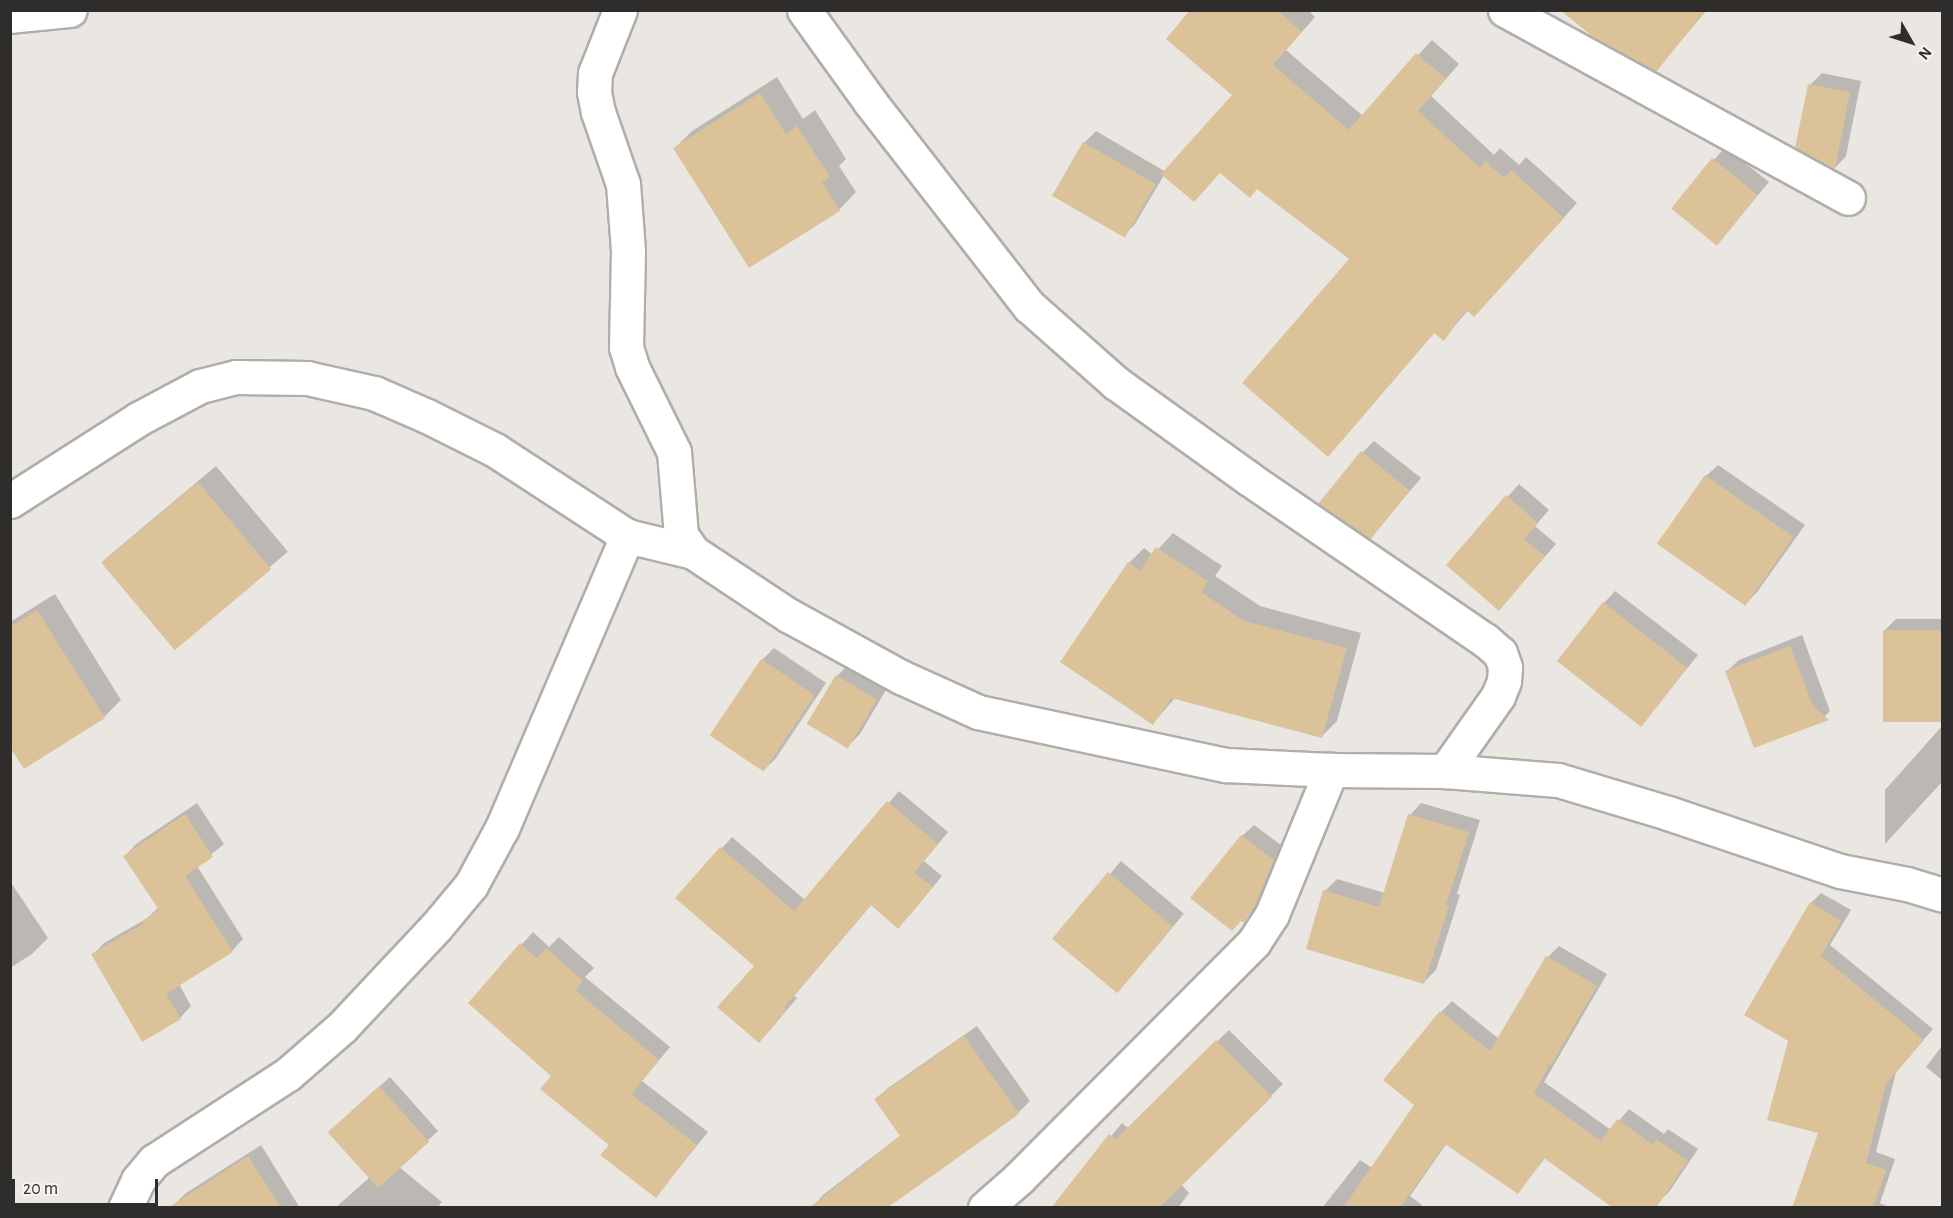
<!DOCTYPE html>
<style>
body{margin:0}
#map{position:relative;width:1953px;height:1218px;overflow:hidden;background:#eae7e2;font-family:"Alegreya Sans",sans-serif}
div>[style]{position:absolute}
.shadow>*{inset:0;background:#0003;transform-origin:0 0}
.building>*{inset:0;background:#dcc299;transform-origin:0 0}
.roads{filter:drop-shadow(2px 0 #b1aea9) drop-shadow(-2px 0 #b1aea9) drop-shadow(0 2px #b1aea9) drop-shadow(0 -2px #b1aea9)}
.minor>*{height:33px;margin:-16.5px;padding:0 16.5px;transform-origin:16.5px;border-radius:16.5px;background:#fff}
span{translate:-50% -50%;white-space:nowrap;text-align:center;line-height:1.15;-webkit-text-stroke:6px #f8f5f0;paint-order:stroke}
.frame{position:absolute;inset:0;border:12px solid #2e2d2b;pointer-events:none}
.north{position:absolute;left:1881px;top:12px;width:60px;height:60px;-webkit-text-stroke:4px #f8f5f0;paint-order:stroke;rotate:129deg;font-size:16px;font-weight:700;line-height:24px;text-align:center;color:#2e2d2b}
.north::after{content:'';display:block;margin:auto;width:21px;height:27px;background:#2e2d2b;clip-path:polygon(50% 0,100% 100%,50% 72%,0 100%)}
.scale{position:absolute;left:12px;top:1179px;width:146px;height:27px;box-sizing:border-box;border:3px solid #2e2d2b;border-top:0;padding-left:8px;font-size:18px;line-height:21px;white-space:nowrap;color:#2e2d2b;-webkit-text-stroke:4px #f8f5f0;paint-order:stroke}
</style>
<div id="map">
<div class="shadow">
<i style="clip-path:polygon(1204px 10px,1308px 10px,1315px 17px,1286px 50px,1363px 116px,1432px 40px,1459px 64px,1431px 96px,1494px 155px,1500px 148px,1519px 165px,1526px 157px,1577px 203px,1488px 301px,1468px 310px,1444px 339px,1435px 332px,1342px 440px,1351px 259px,1258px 188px,1221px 171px,1164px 175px,1135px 224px,1124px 235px,1084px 143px,1096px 131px,1166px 172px,1234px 95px)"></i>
<i style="clip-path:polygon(1562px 10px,1707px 10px,1656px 70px)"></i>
<i style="clip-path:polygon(1822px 73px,1861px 81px,1846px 156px,1835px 168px,1810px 85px)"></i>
<i style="clip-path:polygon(777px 77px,803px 119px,815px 110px,846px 159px,839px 166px,856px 192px,839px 210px,749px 266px,675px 148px,692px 131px)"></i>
<i style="clip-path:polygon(1725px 147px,1769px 182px,1727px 232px,1673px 208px)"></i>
<i style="clip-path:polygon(1374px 441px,1421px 478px,1371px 537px,1363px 452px)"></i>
<i style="clip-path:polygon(1718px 465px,1805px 525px,1757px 592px,1746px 604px,1706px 476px)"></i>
<i style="left:216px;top:466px;width:112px;height:148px;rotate:50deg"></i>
<i style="clip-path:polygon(1519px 484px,1549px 510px,1535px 526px,1556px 544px,1510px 597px,1448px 565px)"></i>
<i style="clip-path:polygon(1173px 533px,1222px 566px,1215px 576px,1260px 606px,1361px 633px,1337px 721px,1322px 736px,1175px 698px,1153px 723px,1129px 563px,1144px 548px,1153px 555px)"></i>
<i style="clip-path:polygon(1615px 591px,1698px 655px,1641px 725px,1604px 603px)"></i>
<i style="clip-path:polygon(55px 594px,121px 700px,104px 717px,10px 744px,10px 622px)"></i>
<i style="clip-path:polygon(1896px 619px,1942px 619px,1942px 721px,1885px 722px,1884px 631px)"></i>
<i style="clip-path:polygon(1802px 635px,1830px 711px,1819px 722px,1727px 671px,1739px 660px)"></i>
<i style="clip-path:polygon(774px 648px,826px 683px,776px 758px,764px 770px,762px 660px)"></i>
<i style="clip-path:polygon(849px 664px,887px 688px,860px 734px,848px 746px,837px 676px)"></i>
<i style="clip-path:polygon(1942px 726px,1942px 785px,1941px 783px,1885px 844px,1885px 790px)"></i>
<i style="clip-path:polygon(899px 791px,948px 832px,924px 861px,942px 876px,909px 916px,872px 904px,794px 996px,797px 998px,770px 1030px,756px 965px,677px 898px,732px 837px,805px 900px)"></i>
<i style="clip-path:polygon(197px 803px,224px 844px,197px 866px,243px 939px,232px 951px,179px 984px,191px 1006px,180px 1018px,93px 955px,104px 943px,146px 919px,159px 907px,125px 856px,136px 844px)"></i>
<i style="clip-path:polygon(1421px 803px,1480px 820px,1457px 894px,1460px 895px,1436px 970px,1424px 982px,1325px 891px,1337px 879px,1385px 893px,1410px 815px)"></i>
<i style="clip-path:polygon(1254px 825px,1285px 848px,1267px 892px,1244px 921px,1242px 836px)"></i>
<i style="left:1121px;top:861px;width:82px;height:103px;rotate:40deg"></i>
<i style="clip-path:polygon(10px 881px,48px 938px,32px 954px,10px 968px)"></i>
<i style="clip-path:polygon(1821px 893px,1851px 910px,1830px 945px,1933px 1029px,1896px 1072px,1876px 1152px,1895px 1159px,1880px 1203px,1891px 1208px,1794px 1208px,1820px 1132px,1789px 1040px,1811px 903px)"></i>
<i style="clip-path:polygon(533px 932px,549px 947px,559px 937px,594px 968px,585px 977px,670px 1047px,642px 1081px,708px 1132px,656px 1196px,553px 1076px,470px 1002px)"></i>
<i style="clip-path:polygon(1559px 946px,1607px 974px,1544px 1082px,1611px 1130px,1629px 1109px,1664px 1134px,1668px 1129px,1698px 1149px,1669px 1192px,1657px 1203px,1546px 1157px,1518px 1192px,1447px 1143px,1410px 1196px,1422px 1205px,1420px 1208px,1322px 1208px,1360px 1160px,1372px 1168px,1416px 1105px,1385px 1079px,1441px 1012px,1452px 1001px,1499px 1039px,1548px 957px)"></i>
<i style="clip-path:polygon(977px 1026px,1030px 1101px,1018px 1113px,888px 1205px,890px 1208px,812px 1208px,823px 1195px,901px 1135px,876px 1099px,888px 1088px)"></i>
<i style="clip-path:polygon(1229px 1030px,1283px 1084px,1195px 1170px,1160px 1162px,1189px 1193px,1178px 1208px,1072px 1208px,1060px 1198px,1122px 1123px,1128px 1128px)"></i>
<i style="clip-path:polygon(1942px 1046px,1942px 1080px,1926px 1067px)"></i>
<i style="clip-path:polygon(390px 1077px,438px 1131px,399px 1167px,442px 1202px,437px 1208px,335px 1208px,370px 1177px,340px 1122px)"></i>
<i style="clip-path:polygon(261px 1145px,300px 1208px,175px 1208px,174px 1205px,186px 1193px)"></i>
</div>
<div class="building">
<i style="clip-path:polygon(1190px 10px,1277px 10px,1302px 32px,1273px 65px,1349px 130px,1416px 53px,1446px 79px,1418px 111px,1480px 168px,1485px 161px,1504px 178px,1511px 170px,1564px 218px,1474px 317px,1466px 310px,1444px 341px,1434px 333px,1328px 457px,1242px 383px,1349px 259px,1257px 189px,1250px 198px,1220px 173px,1194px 202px,1161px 174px,1232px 95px,1166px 39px)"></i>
<i style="clip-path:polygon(1560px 10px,1706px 10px,1656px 72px,1592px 36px)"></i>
<i style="clip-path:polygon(1808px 84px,1850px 92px,1835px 169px,1795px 148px)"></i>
<i style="clip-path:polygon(760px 93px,786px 134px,797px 126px,830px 177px,822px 182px,840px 211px,749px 268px,673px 148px)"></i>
<i style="left:1083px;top:142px;width:84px;height:62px;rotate:30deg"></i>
<i style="left:1712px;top:158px;width:59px;height:65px;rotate:39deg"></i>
<i style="left:1361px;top:451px;width:63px;height:68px;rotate:39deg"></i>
<i style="left:1705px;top:475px;width:108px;height:84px;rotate:35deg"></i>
<i style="left:198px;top:482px;width:114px;height:126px;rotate:50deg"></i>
<i style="clip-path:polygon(1506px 495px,1538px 523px,1524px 539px,1545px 556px,1499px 611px,1446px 565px)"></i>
<i style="clip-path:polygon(1156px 547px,1208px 581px,1201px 592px,1244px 621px,1347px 648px,1322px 738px,1171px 698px,1153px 725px,1060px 662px,1128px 562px,1140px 571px)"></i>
<i style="left:1603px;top:602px;width:107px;height:75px;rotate:38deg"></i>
<i style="clip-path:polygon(37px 610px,105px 718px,24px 769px,10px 747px,10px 627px)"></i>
<i style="left:1942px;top:630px;width:92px;height:59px;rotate:90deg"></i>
<i style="clip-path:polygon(1790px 646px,1813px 706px,1829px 720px,1754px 748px,1725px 671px)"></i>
<i style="left:761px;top:659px;width:65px;height:92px;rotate:34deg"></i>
<i style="left:836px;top:675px;width:48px;height:57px;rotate:31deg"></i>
<i style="clip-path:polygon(887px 801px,938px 844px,914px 873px,933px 887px,898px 929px,871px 905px,784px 1007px,787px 1010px,759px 1043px,717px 1007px,754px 966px,675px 898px,720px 847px,794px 911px)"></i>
<i style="clip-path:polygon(185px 814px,213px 857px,185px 876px,233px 952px,166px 994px,181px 1019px,142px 1042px,91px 954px,143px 924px,142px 921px,159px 910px,123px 856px)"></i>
<i style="clip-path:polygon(1408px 814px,1469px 832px,1446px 905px,1449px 906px,1424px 984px,1306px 949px,1323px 890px,1379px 907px)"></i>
<i style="clip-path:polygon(1241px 835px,1274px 860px,1255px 905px,1244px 923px,1241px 921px,1232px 931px,1190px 898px)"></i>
<i style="left:1108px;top:872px;width:85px;height:87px;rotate:40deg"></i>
<i style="clip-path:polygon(1810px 902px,1841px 921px,1821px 956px,1924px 1040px,1886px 1084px,1866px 1163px,1886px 1170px,1873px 1208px,1792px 1208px,1818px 1133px,1767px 1120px,1788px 1041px,1744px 1015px)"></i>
<i style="clip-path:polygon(520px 943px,537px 958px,546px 948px,583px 981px,575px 990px,659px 1060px,631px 1094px,697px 1145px,656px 1198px,600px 1155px,609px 1145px,540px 1089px,551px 1076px,468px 1003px)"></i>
<i style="clip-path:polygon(1546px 956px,1597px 986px,1551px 1065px,1544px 1063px,1549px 1066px,1534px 1093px,1601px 1141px,1617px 1119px,1653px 1145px,1656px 1139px,1688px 1161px,1656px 1208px,1613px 1208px,1544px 1158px,1518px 1194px,1445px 1144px,1400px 1208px,1343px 1208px,1414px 1105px,1383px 1080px,1440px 1011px,1490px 1051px)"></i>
<i style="clip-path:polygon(964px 1036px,1019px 1114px,887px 1208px,809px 1208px,900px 1136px,874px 1099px)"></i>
<i style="clip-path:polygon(1216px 1040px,1272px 1097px,1159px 1208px,1051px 1208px,1109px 1134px,1116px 1139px)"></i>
<i style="left:379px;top:1086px;width:75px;height:69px;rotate:48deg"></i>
<i style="clip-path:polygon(248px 1156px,281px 1208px,168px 1208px)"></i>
</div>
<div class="roads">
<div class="minor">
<i style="left:620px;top:10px;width:68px;rotate:111.6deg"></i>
<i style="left:595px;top:73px;width:19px;rotate:93deg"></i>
<i style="left:594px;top:92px;width:20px;rotate:79deg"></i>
<i style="left:598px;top:112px;width:76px;rotate:70.9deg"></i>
<i style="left:623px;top:184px;width:67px;rotate:85.7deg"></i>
<i style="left:628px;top:251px;width:96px;rotate:91.2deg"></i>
<i style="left:626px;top:347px;width:21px;rotate:73deg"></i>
<i style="left:632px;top:367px;width:95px;rotate:63.7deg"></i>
<i style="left:674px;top:452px;width:83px;rotate:85.2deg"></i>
<i style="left:681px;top:535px;width:21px;rotate:55deg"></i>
<i style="left:693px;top:552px;width:114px;rotate:33.6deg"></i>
<i style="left:788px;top:615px;width:129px;rotate:28.8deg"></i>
<i style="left:901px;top:677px;width:85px;rotate:24.4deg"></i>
<i style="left:978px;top:712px;width:254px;rotate:12.1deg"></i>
<i style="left:1226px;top:765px;width:105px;rotate:2.7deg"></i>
<i style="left:1331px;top:770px;width:114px;rotate:0.5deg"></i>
<i style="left:1445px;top:771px;width:113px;rotate:4.6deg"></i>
<i style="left:1558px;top:780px;width:115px;rotate:16.7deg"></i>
<i style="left:1668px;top:813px;width:182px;rotate:18.6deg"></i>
<i style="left:1840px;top:871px;width:68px;rotate:11deg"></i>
<i style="left:1907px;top:884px;width:37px;rotate:17deg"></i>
<i style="left:804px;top:10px;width:113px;rotate:54.3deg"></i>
<i style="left:870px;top:102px;width:259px;rotate:52.1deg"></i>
<i style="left:1029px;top:306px;width:116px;rotate:41.5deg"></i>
<i style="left:1116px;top:383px;width:163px;rotate:35.7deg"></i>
<i style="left:1248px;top:478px;width:287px;rotate:34.4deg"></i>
<i style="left:1485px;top:640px;width:20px;rotate:41deg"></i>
<i style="left:1500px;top:653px;width:15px;rotate:70deg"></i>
<i style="left:1505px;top:667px;width:14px;rotate:94deg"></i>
<i style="left:1504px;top:681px;width:16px;rotate:112deg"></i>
<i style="left:1498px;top:696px;width:92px;rotate:125.2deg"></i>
<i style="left:1505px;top:10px;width:391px;rotate:28.7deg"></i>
<i style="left:10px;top:16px;width:60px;rotate:-5.7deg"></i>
<i style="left:10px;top:501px;width:152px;rotate:-32.6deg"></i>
<i style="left:138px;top:419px;width:70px;rotate:-28deg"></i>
<i style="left:200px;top:386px;width:37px;rotate:-14deg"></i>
<i style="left:236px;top:377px;width:71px;rotate:0.8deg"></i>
<i style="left:307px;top:378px;width:69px;rotate:12.6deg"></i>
<i style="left:374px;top:393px;width:58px;rotate:23.5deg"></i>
<i style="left:427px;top:416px;width:76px;rotate:26.6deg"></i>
<i style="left:495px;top:450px;width:158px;rotate:33.1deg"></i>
<i style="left:627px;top:536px;width:68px;rotate:13.6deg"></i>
<i style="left:125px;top:1208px;width:31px;rotate:-65deg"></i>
<i style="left:138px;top:1180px;width:25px;rotate:-50deg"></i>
<i style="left:154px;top:1161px;width:160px;rotate:-33deg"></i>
<i style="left:288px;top:1074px;width:72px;rotate:-41deg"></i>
<i style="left:342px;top:1027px;width:137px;rotate:-46.8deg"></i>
<i style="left:436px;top:927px;width:55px;rotate:-50.2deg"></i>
<i style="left:471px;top:885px;width:65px;rotate:-61.5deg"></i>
<i style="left:502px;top:828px;width:318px;rotate:-66.8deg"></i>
<i style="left:985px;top:1208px;width:44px;rotate:-41.3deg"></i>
<i style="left:1018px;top:1179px;width:334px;rotate:-45.1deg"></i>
<i style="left:1254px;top:942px;width:33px;rotate:-57deg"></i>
<i style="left:1272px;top:914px;width:156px;rotate:-67.7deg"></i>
</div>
</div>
<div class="frame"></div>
<div class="north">N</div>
<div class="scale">20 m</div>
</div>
